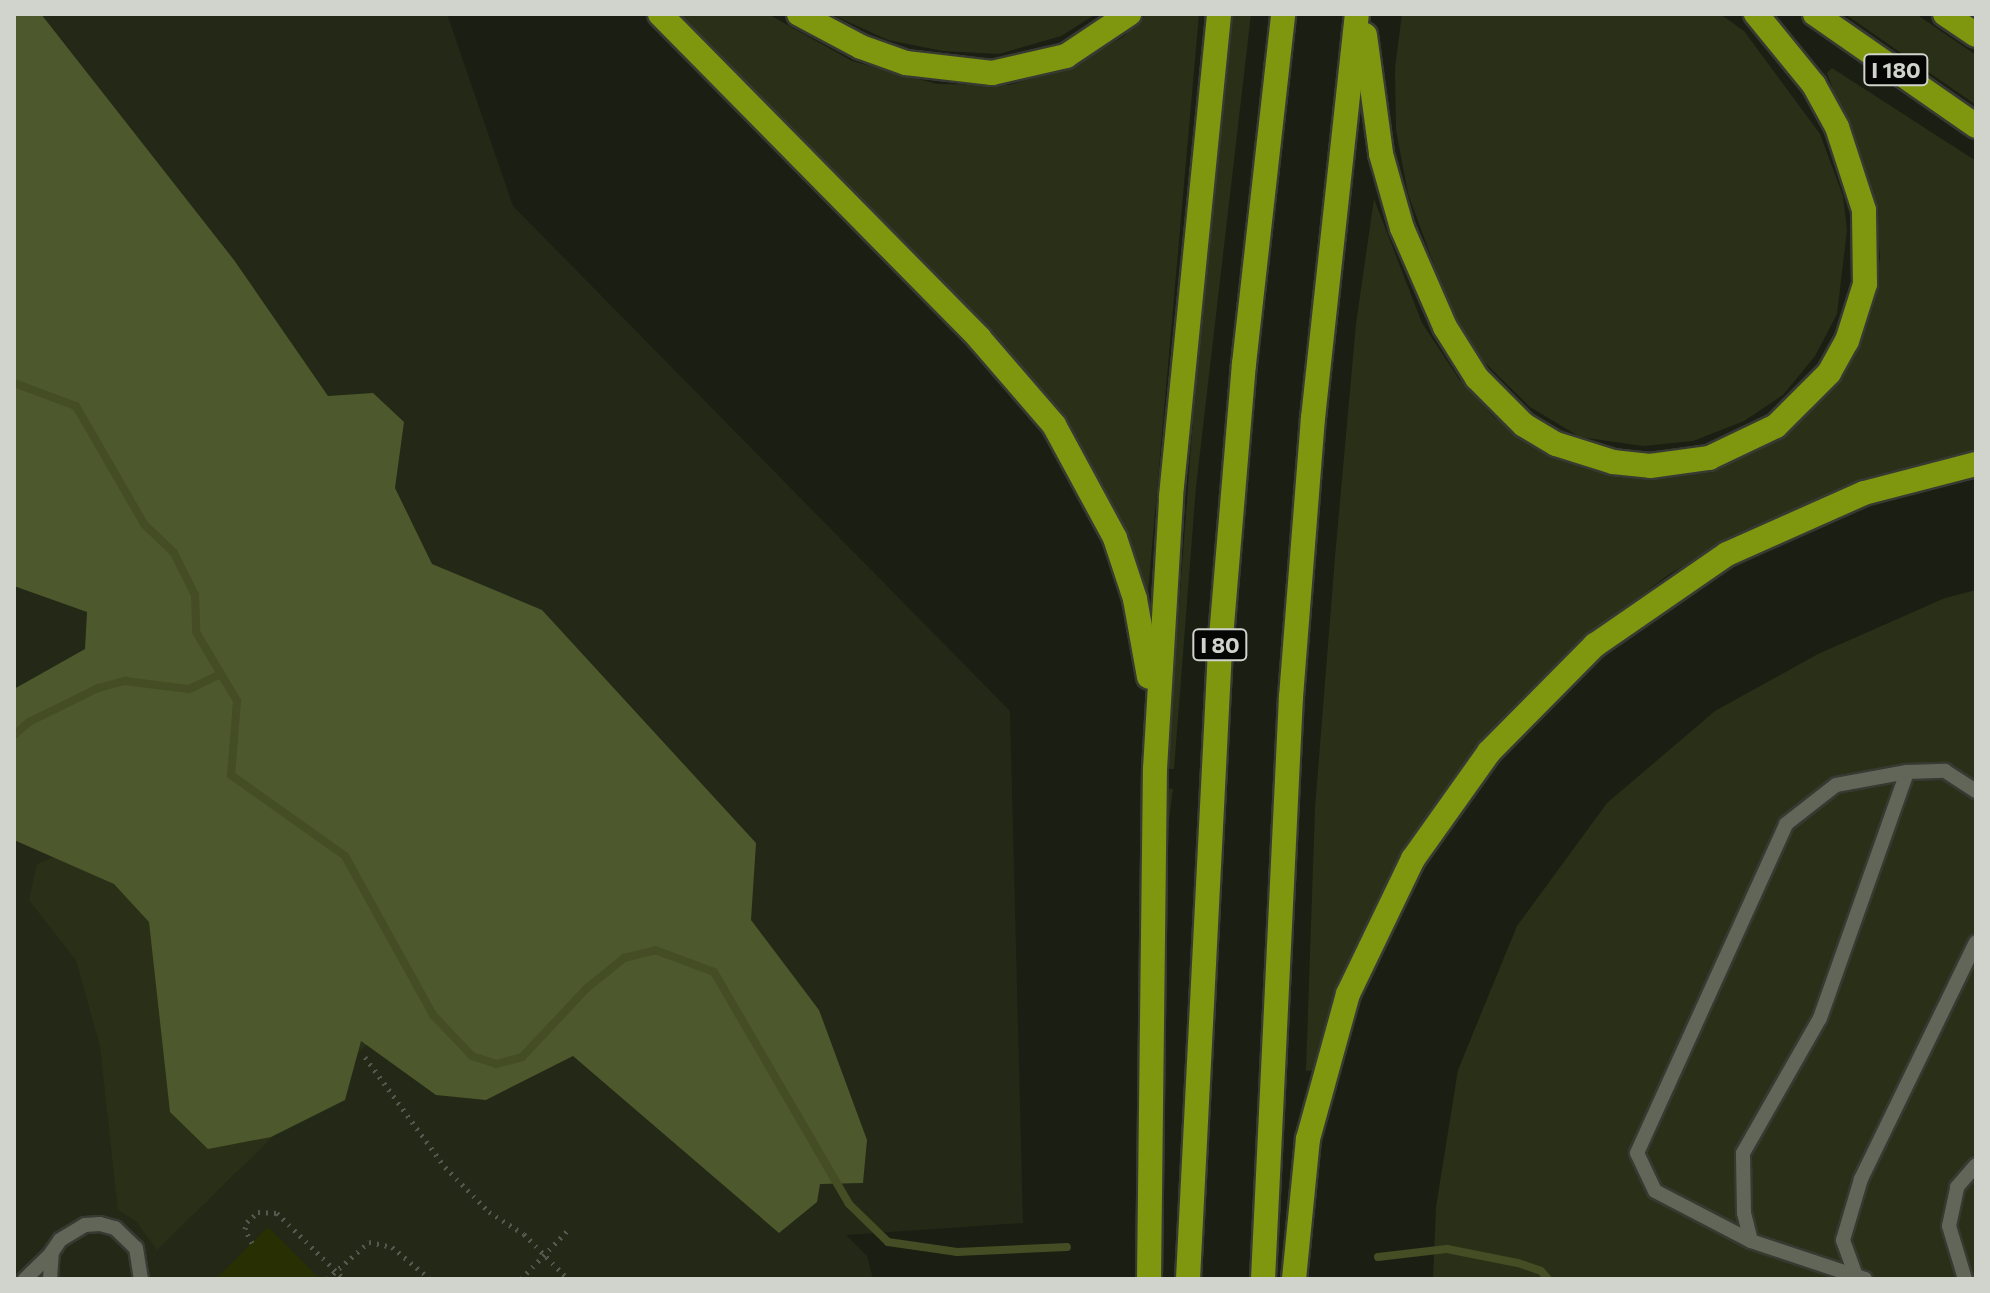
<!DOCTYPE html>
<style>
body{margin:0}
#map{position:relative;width:1990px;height:1293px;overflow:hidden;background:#1b1e12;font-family:Commissioner,sans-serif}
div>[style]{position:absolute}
.built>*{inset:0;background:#242816}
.green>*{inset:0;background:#2a3017;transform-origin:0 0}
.forest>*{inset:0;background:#4d582d}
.stream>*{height:8px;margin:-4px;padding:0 4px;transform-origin:4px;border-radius:4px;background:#444d23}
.building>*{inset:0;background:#272f03}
.path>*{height:5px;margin-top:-2.5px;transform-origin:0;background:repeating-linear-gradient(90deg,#55584e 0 2px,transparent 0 8px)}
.roads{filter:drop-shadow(2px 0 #373932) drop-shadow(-2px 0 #373932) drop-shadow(0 2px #373932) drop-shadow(0 -2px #373932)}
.service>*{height:14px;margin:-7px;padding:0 7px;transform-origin:7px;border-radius:7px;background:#626658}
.motorway>*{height:24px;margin:-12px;padding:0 12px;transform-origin:12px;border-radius:12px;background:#7f960f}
span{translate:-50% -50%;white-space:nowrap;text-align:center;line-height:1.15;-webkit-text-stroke:6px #060704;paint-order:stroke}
.shield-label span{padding:2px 6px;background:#060704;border:2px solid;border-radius:6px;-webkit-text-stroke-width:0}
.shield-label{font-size:22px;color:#d1d4cc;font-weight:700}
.frame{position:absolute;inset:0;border:16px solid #d1d4cc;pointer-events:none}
</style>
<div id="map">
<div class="built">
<i style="clip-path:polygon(14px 14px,447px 14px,513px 206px,1010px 711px,1023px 1223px,846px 1235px,867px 1256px,873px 1279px,14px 1279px)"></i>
</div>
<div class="green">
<i style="clip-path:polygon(671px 14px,768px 14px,852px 61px,937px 84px,1009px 85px,1068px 68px,1123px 37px,1147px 14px,1199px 14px,1146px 615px,1075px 448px)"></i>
<i style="clip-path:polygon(831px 14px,1096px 14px,1061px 36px,999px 54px,943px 51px,888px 40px)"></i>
<i style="clip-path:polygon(1233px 14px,1251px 14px,1196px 487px,1174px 769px,1167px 769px,1198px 351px)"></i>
<i style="clip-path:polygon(1402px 14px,1720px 14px,1744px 31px,1820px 134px,1843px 196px,1847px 230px,1837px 314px,1815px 356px,1783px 395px,1744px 421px,1693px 441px,1643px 446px,1580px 437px,1530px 407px,1479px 357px,1453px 316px,1408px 194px,1396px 130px,1395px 68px)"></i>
<i style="clip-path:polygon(1845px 14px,1916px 14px,1976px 55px,1976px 105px)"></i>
<i style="clip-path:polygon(1832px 68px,1976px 161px,1976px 451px,1888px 472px,1735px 536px,1668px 575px,1596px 629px,1468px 760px,1424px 823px,1375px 911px,1316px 1070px,1306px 1071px,1315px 808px,1335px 557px,1356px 324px,1374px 199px,1422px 323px,1459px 379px,1495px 418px,1553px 455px,1591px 470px,1641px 477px,1704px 470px,1754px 452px,1829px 391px,1860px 345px,1873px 307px,1880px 257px,1875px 201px,1827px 73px)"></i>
<i style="clip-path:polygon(1976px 590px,1976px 1279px,1433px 1279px,1436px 1207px,1458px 1070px,1517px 926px,1607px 803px,1715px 711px,1818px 654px,1945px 598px)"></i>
<i style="clip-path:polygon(264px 771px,485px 929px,157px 1250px,136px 1221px,118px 1210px,100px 1046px,76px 960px,29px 900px,37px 864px)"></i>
<i style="left:1165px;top:788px;width:8px;height:130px;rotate:7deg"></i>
</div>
<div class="forest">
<i style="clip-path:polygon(14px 14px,41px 14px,234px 260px,328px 396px,373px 393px,404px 422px,395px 488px,432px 564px,542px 610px,756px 843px,751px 920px,819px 1010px,867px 1140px,863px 1183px,820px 1184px,817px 1202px,779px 1233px,573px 1056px,486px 1100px,436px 1095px,361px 1041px,345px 1100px,271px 1137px,208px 1149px,170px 1112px,149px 922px,114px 884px,14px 840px,14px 689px,85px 649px,87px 612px,14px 586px)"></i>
</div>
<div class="stream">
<i style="left:14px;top:383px;width:66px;rotate:20.4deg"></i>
<i style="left:76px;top:406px;width:136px;rotate:60deg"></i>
<i style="left:144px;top:524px;width:42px;rotate:44deg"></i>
<i style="left:174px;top:553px;width:47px;rotate:63.4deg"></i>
<i style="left:195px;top:595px;width:37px;rotate:88deg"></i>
<i style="left:196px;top:632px;width:49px;rotate:59.2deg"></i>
<i style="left:14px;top:735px;width:20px;rotate:-41deg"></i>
<i style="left:29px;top:722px;width:77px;rotate:-26.2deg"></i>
<i style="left:98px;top:688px;width:28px;rotate:-15deg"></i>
<i style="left:125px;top:681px;width:64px;rotate:7.1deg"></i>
<i style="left:189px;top:689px;width:35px;rotate:-25deg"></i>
<i style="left:221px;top:674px;width:31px;rotate:59deg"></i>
<i style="left:237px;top:701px;width:74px;rotate:94.6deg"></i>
<i style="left:231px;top:775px;width:140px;rotate:35.4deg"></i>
<i style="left:345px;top:856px;width:182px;rotate:61deg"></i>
<i style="left:433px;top:1015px;width:57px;rotate:46.4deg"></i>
<i style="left:472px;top:1056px;width:25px;rotate:18deg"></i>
<i style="left:496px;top:1064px;width:27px;rotate:-15deg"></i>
<i style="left:522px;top:1057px;width:95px;rotate:-46.7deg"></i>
<i style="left:587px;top:988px;width:48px;rotate:-39deg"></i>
<i style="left:624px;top:958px;width:32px;rotate:-14deg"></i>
<i style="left:655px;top:950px;width:63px;rotate:20.4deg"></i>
<i style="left:714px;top:972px;width:268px;rotate:59.8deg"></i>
<i style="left:849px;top:1204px;width:54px;rotate:44.3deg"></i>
<i style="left:888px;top:1242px;width:70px;rotate:8.2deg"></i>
<i style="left:957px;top:1252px;width:110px;rotate:-2.6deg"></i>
<i style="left:1378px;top:1257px;width:69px;rotate:-6.6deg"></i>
<i style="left:1447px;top:1249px;width:72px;rotate:11.2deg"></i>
<i style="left:1518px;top:1263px;width:24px;rotate:19deg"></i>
<i style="left:1541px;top:1271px;width:11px;rotate:49deg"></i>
</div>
<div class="building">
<i style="clip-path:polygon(268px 1227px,320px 1279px,216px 1279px)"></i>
</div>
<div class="path">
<i style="left:365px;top:1057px;width:136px;rotate:54deg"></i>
<i style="left:445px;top:1167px;width:63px;rotate:45.6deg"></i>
<i style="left:489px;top:1212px;width:41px;rotate:32.2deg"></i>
<i style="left:524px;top:1234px;width:63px;rotate:45.6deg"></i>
<i style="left:252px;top:1243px;width:16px;rotate:-117deg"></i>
<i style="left:245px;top:1229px;width:7px;rotate:-74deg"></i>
<i style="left:247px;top:1222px;width:15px;rotate:-42deg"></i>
<i style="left:258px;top:1212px;width:19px;rotate:3deg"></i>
<i style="left:277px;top:1213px;width:94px;rotate:44.6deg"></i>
<i style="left:327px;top:1279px;width:56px;rotate:-41.4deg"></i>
<i style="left:369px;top:1242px;width:24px;rotate:12deg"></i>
<i style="left:392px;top:1247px;width:50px;rotate:40.1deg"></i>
<i style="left:521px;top:1279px;width:69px;rotate:-46.2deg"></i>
</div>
<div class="roads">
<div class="service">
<i style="left:1751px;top:1241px;width:29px;rotate:-104deg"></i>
<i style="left:1744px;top:1213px;width:60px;rotate:-91deg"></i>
<i style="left:1743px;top:1153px;width:155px;rotate:-60.3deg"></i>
<i style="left:1820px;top:1018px;width:261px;rotate:-70.5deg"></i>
<i style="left:1856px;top:1276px;width:38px;rotate:-110deg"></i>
<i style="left:1843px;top:1240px;width:64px;rotate:-73.6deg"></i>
<i style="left:1861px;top:1179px;width:263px;rotate:-64.1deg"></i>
<i style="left:25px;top:1279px;width:37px;rotate:-44deg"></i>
<i style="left:50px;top:1279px;width:27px;rotate:-86deg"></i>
<i style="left:52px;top:1252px;width:14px;rotate:-56deg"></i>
<i style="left:60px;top:1240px;width:29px;rotate:-31deg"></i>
<i style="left:85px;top:1225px;width:15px;rotate:-4deg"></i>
<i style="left:100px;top:1224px;width:16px;rotate:15deg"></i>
<i style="left:115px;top:1228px;width:29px;rotate:44deg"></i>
<i style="left:136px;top:1248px;width:31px;rotate:81deg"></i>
<i style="left:1865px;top:1279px;width:120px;rotate:-161.6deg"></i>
<i style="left:1751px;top:1241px;width:108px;rotate:-152.5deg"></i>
<i style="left:1655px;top:1191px;width:42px;rotate:-115.3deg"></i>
<i style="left:1637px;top:1153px;width:361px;rotate:-65.6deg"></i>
<i style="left:1786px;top:824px;width:63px;rotate:-38deg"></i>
<i style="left:1836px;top:785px;width:72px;rotate:-10.4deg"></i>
<i style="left:1907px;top:772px;width:38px;rotate:-2deg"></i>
<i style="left:1945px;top:771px;width:37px;rotate:33deg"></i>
<i style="left:1965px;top:1279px;width:55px;rotate:-106.8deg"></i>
<i style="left:1949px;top:1226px;width:40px;rotate:-78deg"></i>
<i style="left:1957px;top:1187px;width:29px;rotate:-49deg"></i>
</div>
<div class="motorway">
<i style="left:660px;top:14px;width:455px;rotate:45.4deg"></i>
<i style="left:979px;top:338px;width:115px;rotate:49.2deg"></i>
<i style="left:1054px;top:425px;width:128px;rotate:61.6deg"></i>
<i style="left:1115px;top:538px;width:64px;rotate:71.8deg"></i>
<i style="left:1135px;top:599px;width:79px;rotate:79.8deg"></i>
<i style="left:799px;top:14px;width:70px;rotate:28deg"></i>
<i style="left:861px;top:47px;width:48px;rotate:19.6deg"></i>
<i style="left:906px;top:63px;width:87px;rotate:6.6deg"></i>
<i style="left:992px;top:73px;width:76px;rotate:-12.9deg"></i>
<i style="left:1066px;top:56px;width:76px;rotate:-33.7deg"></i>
<i style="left:1815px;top:14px;width:196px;rotate:34.8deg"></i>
<i style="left:1945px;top:14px;width:37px;rotate:34deg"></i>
<i style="left:1365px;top:35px;width:120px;rotate:82.3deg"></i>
<i style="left:1381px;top:154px;width:77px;rotate:74.2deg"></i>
<i style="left:1402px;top:228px;width:108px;rotate:66.5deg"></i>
<i style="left:1445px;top:327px;width:60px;rotate:57.9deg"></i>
<i style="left:1477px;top:378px;width:66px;rotate:45deg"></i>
<i style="left:1524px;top:425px;width:37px;rotate:31deg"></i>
<i style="left:1556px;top:444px;width:60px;rotate:17.5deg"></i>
<i style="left:1613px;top:462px;width:37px;rotate:6deg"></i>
<i style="left:1650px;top:466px;width:60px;rotate:-7.7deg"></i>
<i style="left:1709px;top:458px;width:74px;rotate:-25.5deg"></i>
<i style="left:1776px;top:426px;width:75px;rotate:-45deg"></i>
<i style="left:1829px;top:373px;width:37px;rotate:-61deg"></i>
<i style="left:1847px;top:341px;width:60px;rotate:-72.5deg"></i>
<i style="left:1865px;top:284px;width:74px;rotate:-90.8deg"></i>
<i style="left:1864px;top:210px;width:87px;rotate:-108deg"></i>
<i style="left:1837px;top:127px;width:48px;rotate:-118.7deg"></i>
<i style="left:1814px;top:85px;width:92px;rotate:-129.2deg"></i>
<i style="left:1149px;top:1279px;width:510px;rotate:-89.33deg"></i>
<i style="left:1155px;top:769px;width:273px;rotate:-86.6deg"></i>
<i style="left:1171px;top:496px;width:484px;rotate:-84.3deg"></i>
<i style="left:1188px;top:1279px;width:631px;rotate:-87.09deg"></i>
<i style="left:1220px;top:649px;width:286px;rotate:-85.2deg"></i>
<i style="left:1244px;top:364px;width:352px;rotate:-83.6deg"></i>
<i style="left:1263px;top:1279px;width:583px;rotate:-87.25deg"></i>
<i style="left:1291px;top:697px;width:280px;rotate:-85.5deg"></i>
<i style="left:1313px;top:418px;width:406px;rotate:-83.8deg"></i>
<i style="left:1294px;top:1279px;width:141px;rotate:-84.3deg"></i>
<i style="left:1308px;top:1139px;width:150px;rotate:-74.6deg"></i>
<i style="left:1348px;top:994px;width:150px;rotate:-64.3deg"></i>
<i style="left:1413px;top:859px;width:131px;rotate:-54.6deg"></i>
<i style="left:1489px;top:752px;width:151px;rotate:-45.3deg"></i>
<i style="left:1595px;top:645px;width:160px;rotate:-34.6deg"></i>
<i style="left:1727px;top:554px;width:150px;rotate:-24deg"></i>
<i style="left:1864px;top:493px;width:116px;rotate:-14.5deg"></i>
</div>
</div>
<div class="shield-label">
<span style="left:1896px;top:70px">I 180</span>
<span style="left:1220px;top:645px">I 80</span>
</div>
<div class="frame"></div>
</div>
